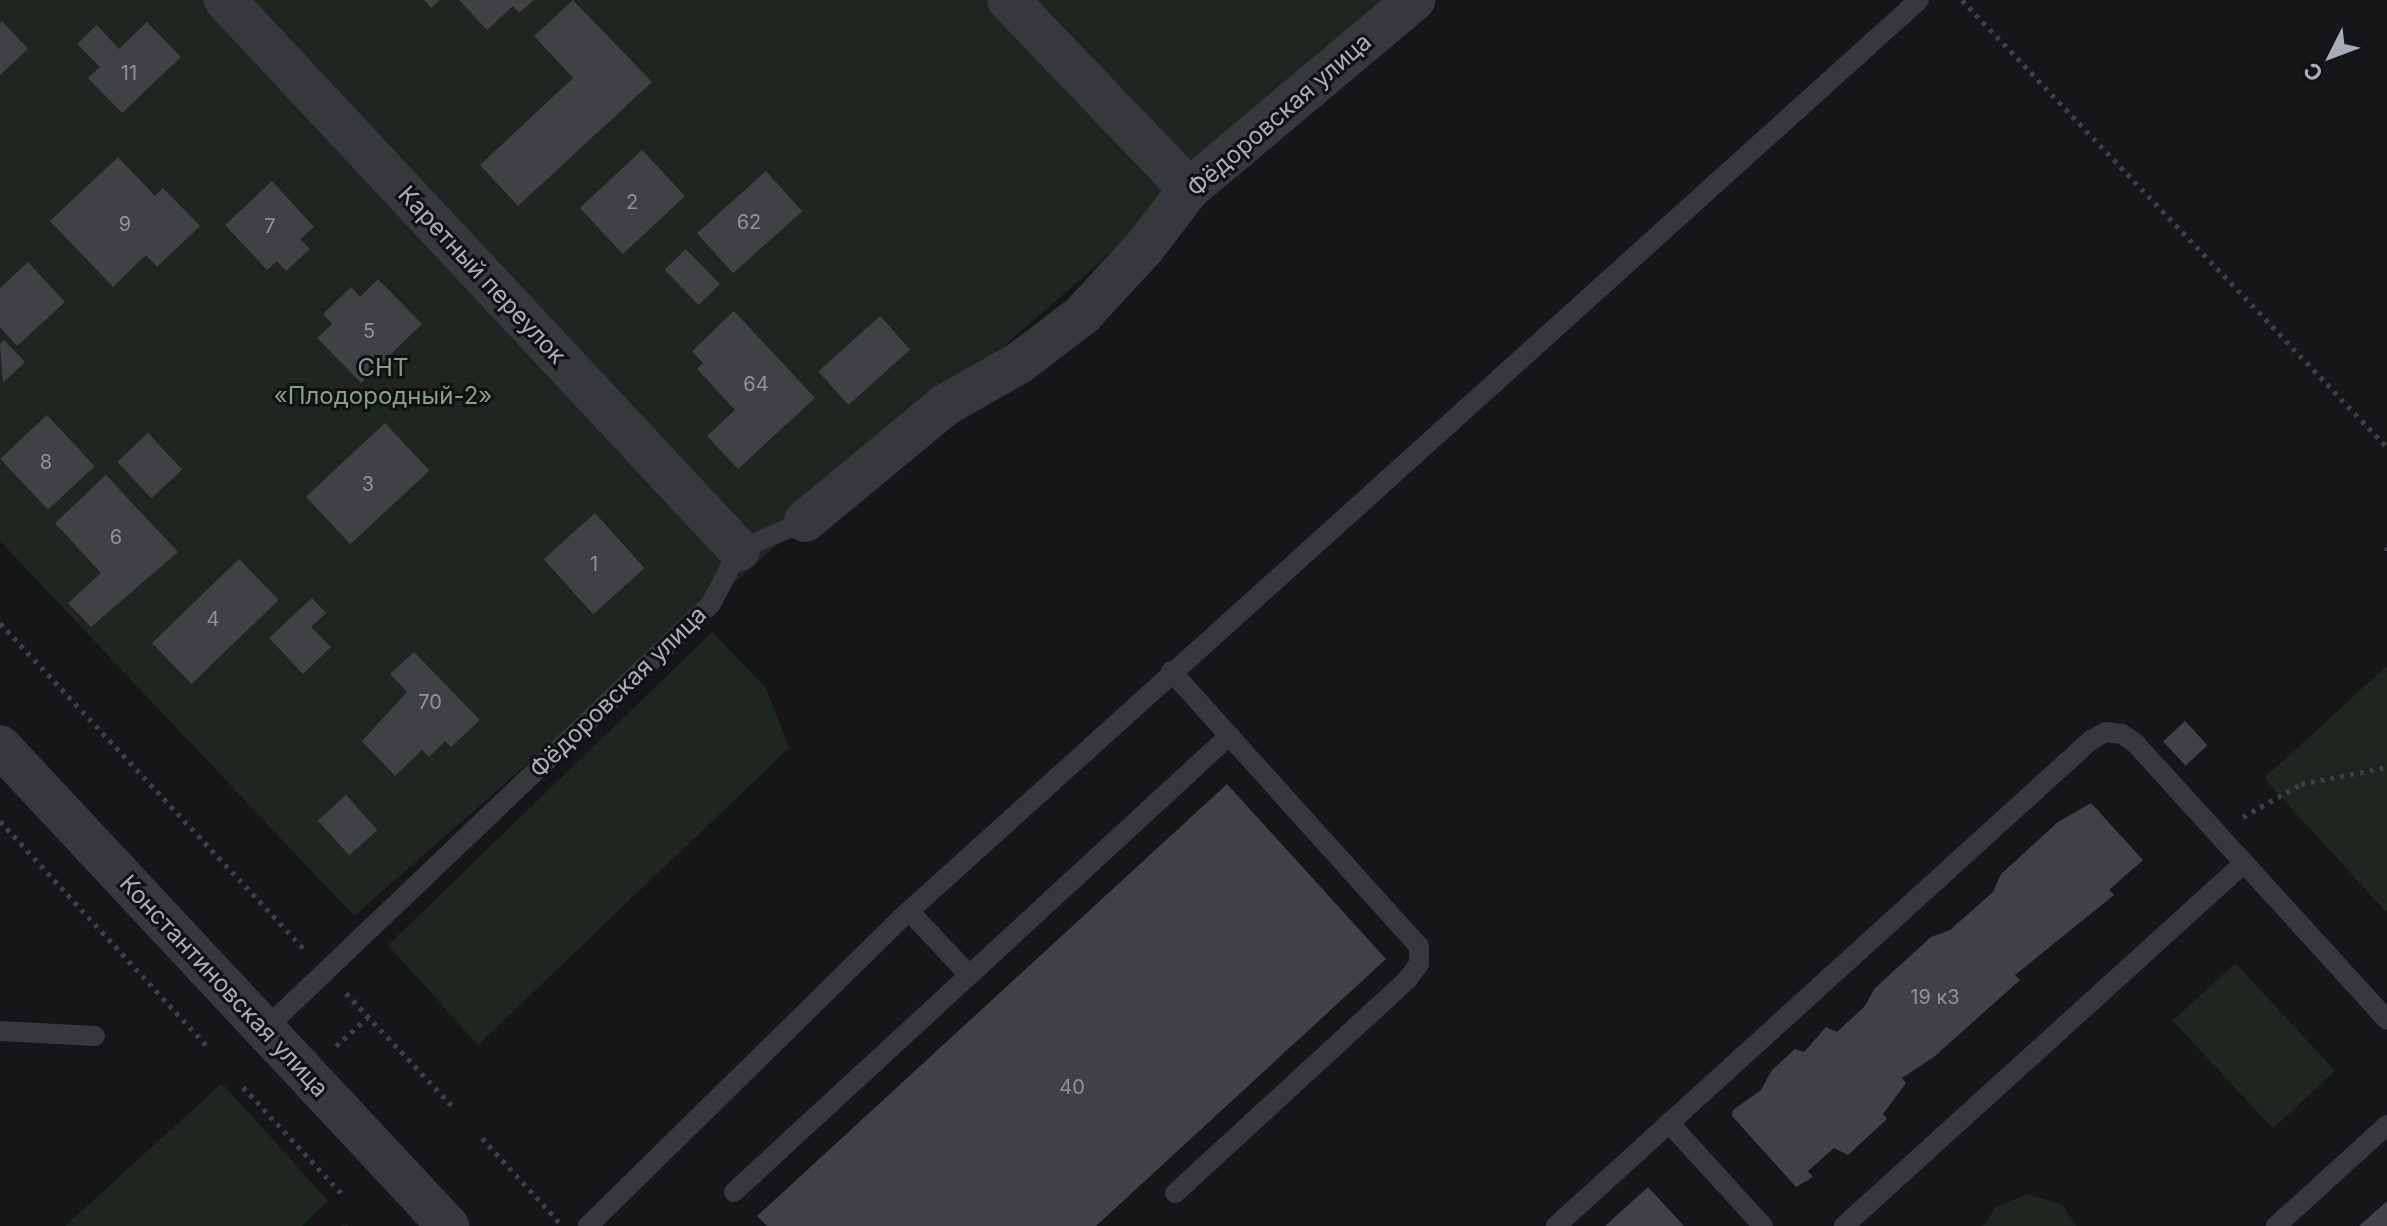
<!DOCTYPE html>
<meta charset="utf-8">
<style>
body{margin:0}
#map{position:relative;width:2387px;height:1226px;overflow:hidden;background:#161618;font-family:Inter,sans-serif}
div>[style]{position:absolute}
.green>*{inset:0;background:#1e261f;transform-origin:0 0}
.building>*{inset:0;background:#404145;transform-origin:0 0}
.path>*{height:5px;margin-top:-2.5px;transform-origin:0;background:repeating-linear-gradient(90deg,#3d3f44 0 4px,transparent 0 10px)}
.service>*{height:20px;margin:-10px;padding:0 10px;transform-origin:10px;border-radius:10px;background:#37383d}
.minor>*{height:42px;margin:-21px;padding:0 21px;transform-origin:21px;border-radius:21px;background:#37383d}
span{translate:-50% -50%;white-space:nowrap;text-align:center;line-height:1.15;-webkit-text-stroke:6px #111113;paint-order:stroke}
.number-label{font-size:20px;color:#8e929b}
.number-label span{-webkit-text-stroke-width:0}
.street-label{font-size:24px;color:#a8adb8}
.park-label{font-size:24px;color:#7fa381}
.north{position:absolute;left:2291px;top:16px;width:80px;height:80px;-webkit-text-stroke:6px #111113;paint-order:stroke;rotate:228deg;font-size:22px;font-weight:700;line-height:32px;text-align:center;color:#a8adb8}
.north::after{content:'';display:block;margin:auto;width:28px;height:36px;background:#a8adb8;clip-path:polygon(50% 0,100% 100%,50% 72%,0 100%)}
</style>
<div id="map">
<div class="green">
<i style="clip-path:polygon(0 0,1399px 0,354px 916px,0 541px)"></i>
<i style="clip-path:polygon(712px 632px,766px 688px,789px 748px,478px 1045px,388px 945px)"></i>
<i style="clip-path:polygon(2387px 666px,2387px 913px,2264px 778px)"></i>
<i style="left:2235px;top:963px;width:147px;height:85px;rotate:47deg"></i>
<i style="clip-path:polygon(222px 1083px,328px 1201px,302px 1226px,65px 1226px)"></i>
<i style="clip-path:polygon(2028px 1194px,2062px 1205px,2077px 1226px,1983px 1226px,1996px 1207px)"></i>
</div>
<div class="building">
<i style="clip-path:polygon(424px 0,440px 0,431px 8px)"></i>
<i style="clip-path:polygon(459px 0,534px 0,519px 13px,513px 6px,487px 30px)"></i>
<i style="clip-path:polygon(573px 0,652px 82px,518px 206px,480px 165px,573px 78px,534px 36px)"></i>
<i style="clip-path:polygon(2px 21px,28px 49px,0 75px,0 23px)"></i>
<i style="clip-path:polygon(147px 22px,181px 57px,122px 113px,88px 78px,100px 67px,77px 44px,97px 25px,119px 49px)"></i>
<i style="left:642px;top:150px;width:63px;height:85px;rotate:47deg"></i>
<i style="clip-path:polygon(118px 157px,155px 196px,163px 188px,200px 226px,157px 267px,146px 255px,113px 287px,50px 221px)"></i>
<i style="left:766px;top:171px;width:54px;height:93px;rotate:48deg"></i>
<i style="clip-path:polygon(272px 181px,314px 227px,300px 239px,310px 249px,286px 271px,277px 261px,267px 270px,225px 225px)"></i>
<i style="left:686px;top:249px;width:49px;height:30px;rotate:46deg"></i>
<i style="clip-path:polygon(28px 262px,65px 302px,17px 346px,0 327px,0 288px)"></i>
<i style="clip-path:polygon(378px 279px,422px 324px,361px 383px,317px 338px,332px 324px,323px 314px,351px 287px,360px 297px)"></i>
<i style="clip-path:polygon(734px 311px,815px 398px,738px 469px,707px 436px,735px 410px,697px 369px,703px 363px,692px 351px)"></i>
<i style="left:880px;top:316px;width:45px;height:83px;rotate:48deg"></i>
<i style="clip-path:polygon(4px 340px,25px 362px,3px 383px,0 344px)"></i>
<i style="left:47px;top:415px;width:70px;height:64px;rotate:47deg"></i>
<i style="left:385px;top:423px;width:65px;height:108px;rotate:47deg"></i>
<i style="left:148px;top:433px;width:50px;height:42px;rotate:47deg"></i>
<i style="clip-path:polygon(106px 475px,178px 552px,91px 627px,68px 603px,101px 573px,55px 523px)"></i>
<i style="left:595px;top:513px;width:74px;height:69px;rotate:48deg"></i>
<i style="left:239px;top:559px;width:57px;height:121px;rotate:46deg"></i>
<i style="clip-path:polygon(312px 598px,326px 613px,311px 627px,331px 647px,303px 674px,269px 638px)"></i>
<i style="clip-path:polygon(414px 652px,480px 720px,451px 747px,445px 741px,429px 757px,422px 750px,395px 776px,362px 741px,407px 692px,390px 674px)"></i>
<i style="left:2185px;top:721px;width:33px;height:30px;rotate:47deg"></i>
<i style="clip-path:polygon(1227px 784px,1386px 959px,1096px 1226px,767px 1226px,757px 1216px)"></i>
<i style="left:346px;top:795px;width:47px;height:38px;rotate:48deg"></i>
<i style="clip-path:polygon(2091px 803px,2143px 860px,2109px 890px,2114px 895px,2015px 975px,2020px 980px,1935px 1056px,1902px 1078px,1906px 1083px,1883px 1114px,1887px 1119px,1848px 1155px,1834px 1148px,1808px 1171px,1813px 1177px,1796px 1187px,1732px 1116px,1733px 1110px,1761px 1090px,1772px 1070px,1795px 1049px,1804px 1052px,1826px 1027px,1837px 1032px,1865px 1006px,1874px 989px,1931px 937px,1950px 930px,1993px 892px,2001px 874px,2058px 822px)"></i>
<i style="clip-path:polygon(1648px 1187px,1684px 1226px,1605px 1226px)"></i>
<i style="clip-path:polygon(2387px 1201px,2387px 1226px,2359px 1226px,2368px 1218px)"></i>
</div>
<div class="path">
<i style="left:1962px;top:0;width:617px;rotate:46.45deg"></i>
<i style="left:2387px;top:547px;width:9px;rotate:90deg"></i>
<i style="left:0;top:623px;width:447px;rotate:47deg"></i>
<i style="left:2243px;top:817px;width:67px;rotate:-29.6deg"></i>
<i style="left:2301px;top:784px;width:88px;rotate:-11.2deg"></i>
<i style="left:0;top:821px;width:304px;rotate:47.4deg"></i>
<i style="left:346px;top:993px;width:154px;rotate:46.8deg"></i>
<i style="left:336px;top:1046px;width:43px;rotate:-42.2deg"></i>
<i style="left:243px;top:1087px;width:146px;rotate:47.2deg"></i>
<i style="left:482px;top:1138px;width:115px;rotate:47.5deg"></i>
<i style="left:345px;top:1226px;width:1px;rotate:-90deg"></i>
</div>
<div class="service">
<i style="left:1171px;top:671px;width:370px;rotate:48deg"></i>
<i style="left:1419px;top:946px;width:18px;rotate:90deg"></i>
<i style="left:1419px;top:964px;width:20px;rotate:127deg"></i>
<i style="left:1407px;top:980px;width:315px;rotate:137.4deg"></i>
<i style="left:909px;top:911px;width:88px;rotate:46.8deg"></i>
<i style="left:264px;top:1030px;width:617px;rotate:-43.62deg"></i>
<i style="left:711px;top:604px;width:61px;rotate:-62.6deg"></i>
<i style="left:739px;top:550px;width:72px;rotate:-23.7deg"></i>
<i style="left:0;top:1031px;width:95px;rotate:3deg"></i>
<i style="left:1669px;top:1123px;width:139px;rotate:47.6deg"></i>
<i style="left:734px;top:1192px;width:674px;rotate:-42.66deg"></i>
<i style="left:588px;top:1226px;width:450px;rotate:-44.5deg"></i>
<i style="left:909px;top:911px;width:1360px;rotate:-42.05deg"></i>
<i style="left:1556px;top:1226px;width:723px;rotate:-42.25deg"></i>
<i style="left:2091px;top:740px;width:17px;rotate:-28deg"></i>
<i style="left:2106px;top:732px;width:16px;rotate:7deg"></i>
<i style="left:2122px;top:734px;width:16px;rotate:35deg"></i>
<i style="left:2135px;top:743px;width:374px;rotate:47.7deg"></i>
<i style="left:1844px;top:1226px;width:540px;rotate:-42.22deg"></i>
<i style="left:2276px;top:1226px;width:150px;rotate:-42.3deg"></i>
</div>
<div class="minor">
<i style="left:225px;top:0;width:753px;rotate:46.94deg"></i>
<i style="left:1008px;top:0;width:262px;rotate:46.2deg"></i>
<i style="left:805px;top:521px;width:182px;rotate:-39.6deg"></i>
<i style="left:945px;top:405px;width:85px;rotate:-29.6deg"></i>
<i style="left:1019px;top:363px;width:79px;rotate:-37.3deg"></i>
<i style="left:1082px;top:315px;width:90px;rotate:-47.3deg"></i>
<i style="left:1143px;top:249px;width:76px;rotate:-52.5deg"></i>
<i style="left:1189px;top:189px;width:294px;rotate:-40deg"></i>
<i style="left:0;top:746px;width:657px;rotate:46.97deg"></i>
</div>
<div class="number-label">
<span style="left:129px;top:73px">11</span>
<span style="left:632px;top:202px">2</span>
<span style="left:749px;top:222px">62</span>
<span style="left:125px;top:224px">9</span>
<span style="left:270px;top:226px">7</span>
<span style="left:369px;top:331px">5</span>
<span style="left:756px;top:384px">64</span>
<span style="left:46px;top:462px">8</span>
<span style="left:368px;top:484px">3</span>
<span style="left:116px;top:537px">6</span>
<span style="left:594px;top:564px">1</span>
<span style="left:213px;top:619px">4</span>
<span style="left:430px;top:702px">70</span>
<span style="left:1935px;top:997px">19 к3</span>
<span style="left:1072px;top:1087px">40</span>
</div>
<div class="street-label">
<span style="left:1279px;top:115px;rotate:-41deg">Фёдоровская улица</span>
<span style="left:482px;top:275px;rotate:47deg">Каретный переулок</span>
<span style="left:618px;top:692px;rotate:-44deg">Фёдоровская улица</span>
<span style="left:224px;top:986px;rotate:47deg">Константиновская улица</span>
</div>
<div class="park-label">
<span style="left:383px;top:382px">СНТ<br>«Плодородный-2»</span>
</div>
<div class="north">С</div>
</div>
